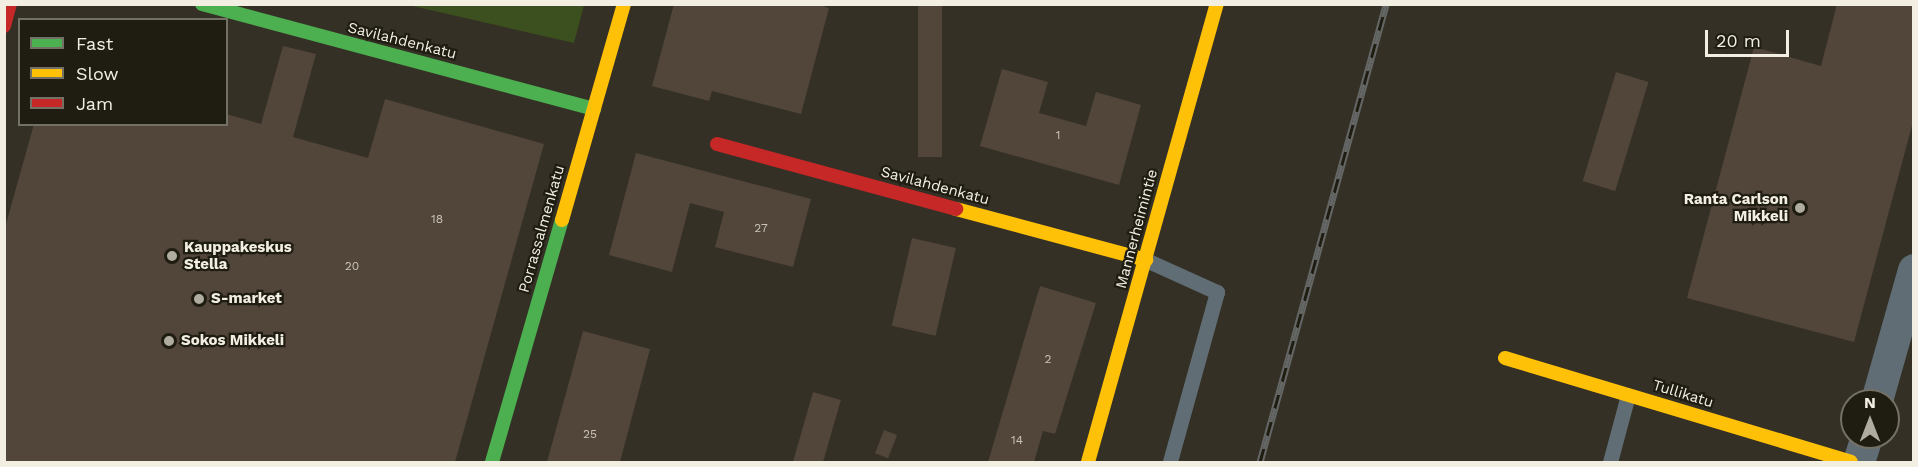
<!DOCTYPE html>
<style>
body{margin:0}
#map{position:relative;width:1918px;height:467px;overflow:hidden;background:#343025;font-family:"Work Sans",sans-serif}
div>[style]{position:absolute}
.green>*{inset:0;background:#3c4f1e}
.building>*{inset:0;background:#52453a;transform-origin:0 0}
.lane>*{height:15px;margin:-7.5px;padding:0 7.5px;transform-origin:7.5px;border-radius:7.5px;background:#606d74}
.street>*{height:32px;margin:-16px;padding:0 16px;transform-origin:16px;border-radius:16px;background:#606d74}
.fast>*{height:14px;margin:-7px;padding:0 7px;transform-origin:7px;border-radius:7px;background:#4caf50}
.slow>*{height:14px;margin:-7px;padding:0 7px;transform-origin:7px;border-radius:7px;background:#ffc107}
.jam>*{height:14px;margin:-7px;padding:0 7px;transform-origin:7px;border-radius:7px;background:#c62828}
.rail>*{height:7px;margin-top:-3.5px;transform-origin:0;background:repeating-linear-gradient(90deg,#1f1c12 0 14px,#646765 0 28px);box-sizing:border-box;border-block:2px solid #646765}
.dots>*{width:16px;height:16px;translate:-50% -50%;box-sizing:border-box;border:3px solid #1f1c12;border-radius:50%}
span{translate:-50% -50%;white-space:nowrap;text-align:center;line-height:1.15;-webkit-text-stroke:4.5px #1f1c12;paint-order:stroke}
.number-label{font-size:12px;color:#cac4b8}
.number-label span{-webkit-text-stroke-width:0}
.street-label{font-size:15px;color:#f2eee2}
.poi-label{font-size:15px;color:#f2eee2;font-weight:700}
.right{translate:-100% -50%;text-align:right}
.left{translate:0 -50%;text-align:left}
.frame{position:absolute;inset:0;border:6px solid #f2eee2;pointer-events:none}
.legend{position:absolute;left:18px;top:18px;width:210px;height:108px;box-sizing:border-box;background:#1f1c12;border:2px solid #737065;margin:0;padding:8px 10px;list-style:none;font-size:18px;color:#f2eee2}
.legend li{display:flex;align-items:center;gap:12px;height:30px}
.legend b{width:30px;border:2px solid #737065}
.north{position:absolute;left:1840px;top:389px;width:60px;height:60px;box-sizing:border-box;background:#1f1c12;border:2px solid #737065;border-radius:50%;rotate:0deg;font-size:16px;font-weight:700;line-height:24px;text-align:center;color:#f2eee2}
.north::after{content:'';display:block;margin:auto;width:21px;height:27px;background:#b0aca0;clip-path:polygon(50% 0,100% 100%,50% 72%,0 100%)}
.scale{position:absolute;left:1705px;top:30px;width:84px;height:27px;box-sizing:border-box;border:3px solid #f2eee2;border-top:0;padding-left:8px;font-size:18px;line-height:21px;white-space:nowrap;color:#f2eee2;-webkit-text-stroke:4px #1f1c12;paint-order:stroke}
</style>
<div id="map">
<div class="green">
<i style="clip-path:polygon(408px 5px,584px 5px,574px 43px)"></i>
</div>
<div class="building">
<i style="clip-path:polygon(674px 4px,816px 4px,829px 8px,801px 114px,712px 91px,709px 101px,652px 86px)"></i>
<i style="left:918px;top:4px;width:24px;height:153px"></i>
<i style="clip-path:polygon(1837px 4px,1914px 4px,1914px 118px,1854px 342px,1687px 298px,1754px 47px,1821px 66px)"></i>
<i style="clip-path:polygon(283px 46px,316px 54px,293px 137px,368px 158px,385px 99px,544px 144px,455px 462px,4px 462px,4px 231px,34px 124px,226px 124px,226px 114px,261px 124px)"></i>
<i style="clip-path:polygon(1002px 69px,1048px 82px,1039px 113px,1086px 126px,1096px 92px,1141px 105px,1119px 185px,980px 146px)"></i>
<i style="left:1616px;top:72px;width:34px;height:114px;rotate:17deg"></i>
<i style="clip-path:polygon(636px 153px,811px 199px,793px 267px,715px 247px,724px 212px,690px 203px,672px 272px,609px 255px)"></i>
<i style="left:912px;top:238px;width:45px;height:90px;rotate:13deg"></i>
<i style="clip-path:polygon(1040px 286px,1096px 303px,1055px 434px,1043px 431px,1034px 462px,988px 462px)"></i>
<i style="clip-path:polygon(583px 331px,650px 349px,620px 462px,547px 462px)"></i>
<i style="left:813px;top:392px;width:29px;height:73px;rotate:16deg"></i>
<i style="left:884px;top:430px;width:14px;height:25px;rotate:21deg"></i>
</div>
<div class="lane">
<i style="left:1146px;top:260px;width:78px;rotate:24.3deg"></i>
<i style="left:1217px;top:292px;width:176px;rotate:105.5deg"></i>
<i style="left:1610px;top:462px;width:69px;rotate:-75deg"></i>
</div>
<div class="street">
<i style="left:1877px;top:401px;width:136px;rotate:-74.2deg"></i>
<i style="left:1859px;top:462px;width:26px;rotate:-72deg"></i>
</div>
<div class="fast">
<i style="left:202px;top:4px;width:406px;rotate:15deg"></i>
<i style="left:492px;top:462px;width:252px;rotate:-73.9deg"></i>
</div>
<div class="slow">
<i style="left:956px;top:209px;width:197px;rotate:15deg"></i>
<i style="left:562px;top:220px;width:225px;rotate:-74deg"></i>
<i style="left:1505px;top:358px;width:361px;rotate:16.7deg"></i>
<i style="left:1088px;top:462px;width:476px;rotate:-74.3deg"></i>
</div>
<div class="jam">
<i style="left:4px;top:26px;width:23px;rotate:-75deg"></i>
<i style="left:717px;top:144px;width:248px;rotate:15.2deg"></i>
</div>
<div class="rail">
<i style="left:1260px;top:462px;width:475px;rotate:-74.6deg"></i>
</div>
<div class="dots">
<i style="left:1800px;top:208px;background:#b0aca0"></i>
<i style="left:172px;top:256px;background:#b0aca0"></i>
<i style="left:199px;top:299px;background:#b0aca0"></i>
<i style="left:169px;top:341px;background:#b0aca0"></i>
</div>
<div class="number-label">
<span style="left:1058px;top:136px">1</span>
<span style="left:437px;top:220px">18</span>
<span style="left:761px;top:229px">27</span>
<span style="left:352px;top:267px">20</span>
<span style="left:1048px;top:360px">2</span>
<span style="left:590px;top:435px">25</span>
<span style="left:1017px;top:441px">14</span>
</div>
<div class="street-label">
<span style="left:402px;top:41px;rotate:14deg">Savilahdenkatu</span>
<span style="left:935px;top:186px;rotate:15deg">Savilahdenkatu</span>
<span style="left:542px;top:229px;rotate:-74deg">Porrassalmenkatu</span>
<span style="left:1137px;top:229px;rotate:-75deg">Mannerheimintie</span>
<span style="left:1683px;top:394px;rotate:17deg">Tullikatu</span>
</div>
<div class="poi-label">
<span class="right" style="left:1788px;top:208px">Ranta Carlson<br>Mikkeli</span>
<span class="left" style="left:184px;top:256px">Kauppakeskus<br>Stella</span>
<span class="left" style="left:211px;top:299px">S-market</span>
<span class="left" style="left:181px;top:341px">Sokos Mikkeli</span>
</div>
<div class="frame"></div>
<ul class="legend">
<li><b style="height:8px;background:#4caf50"></b>Fast</li>
<li><b style="height:8px;background:#ffc107"></b>Slow</li>
<li><b style="height:8px;background:#c62828"></b>Jam</li>
</ul>
<div class="north">N</div>
<div class="scale">20 m</div>
</div>
